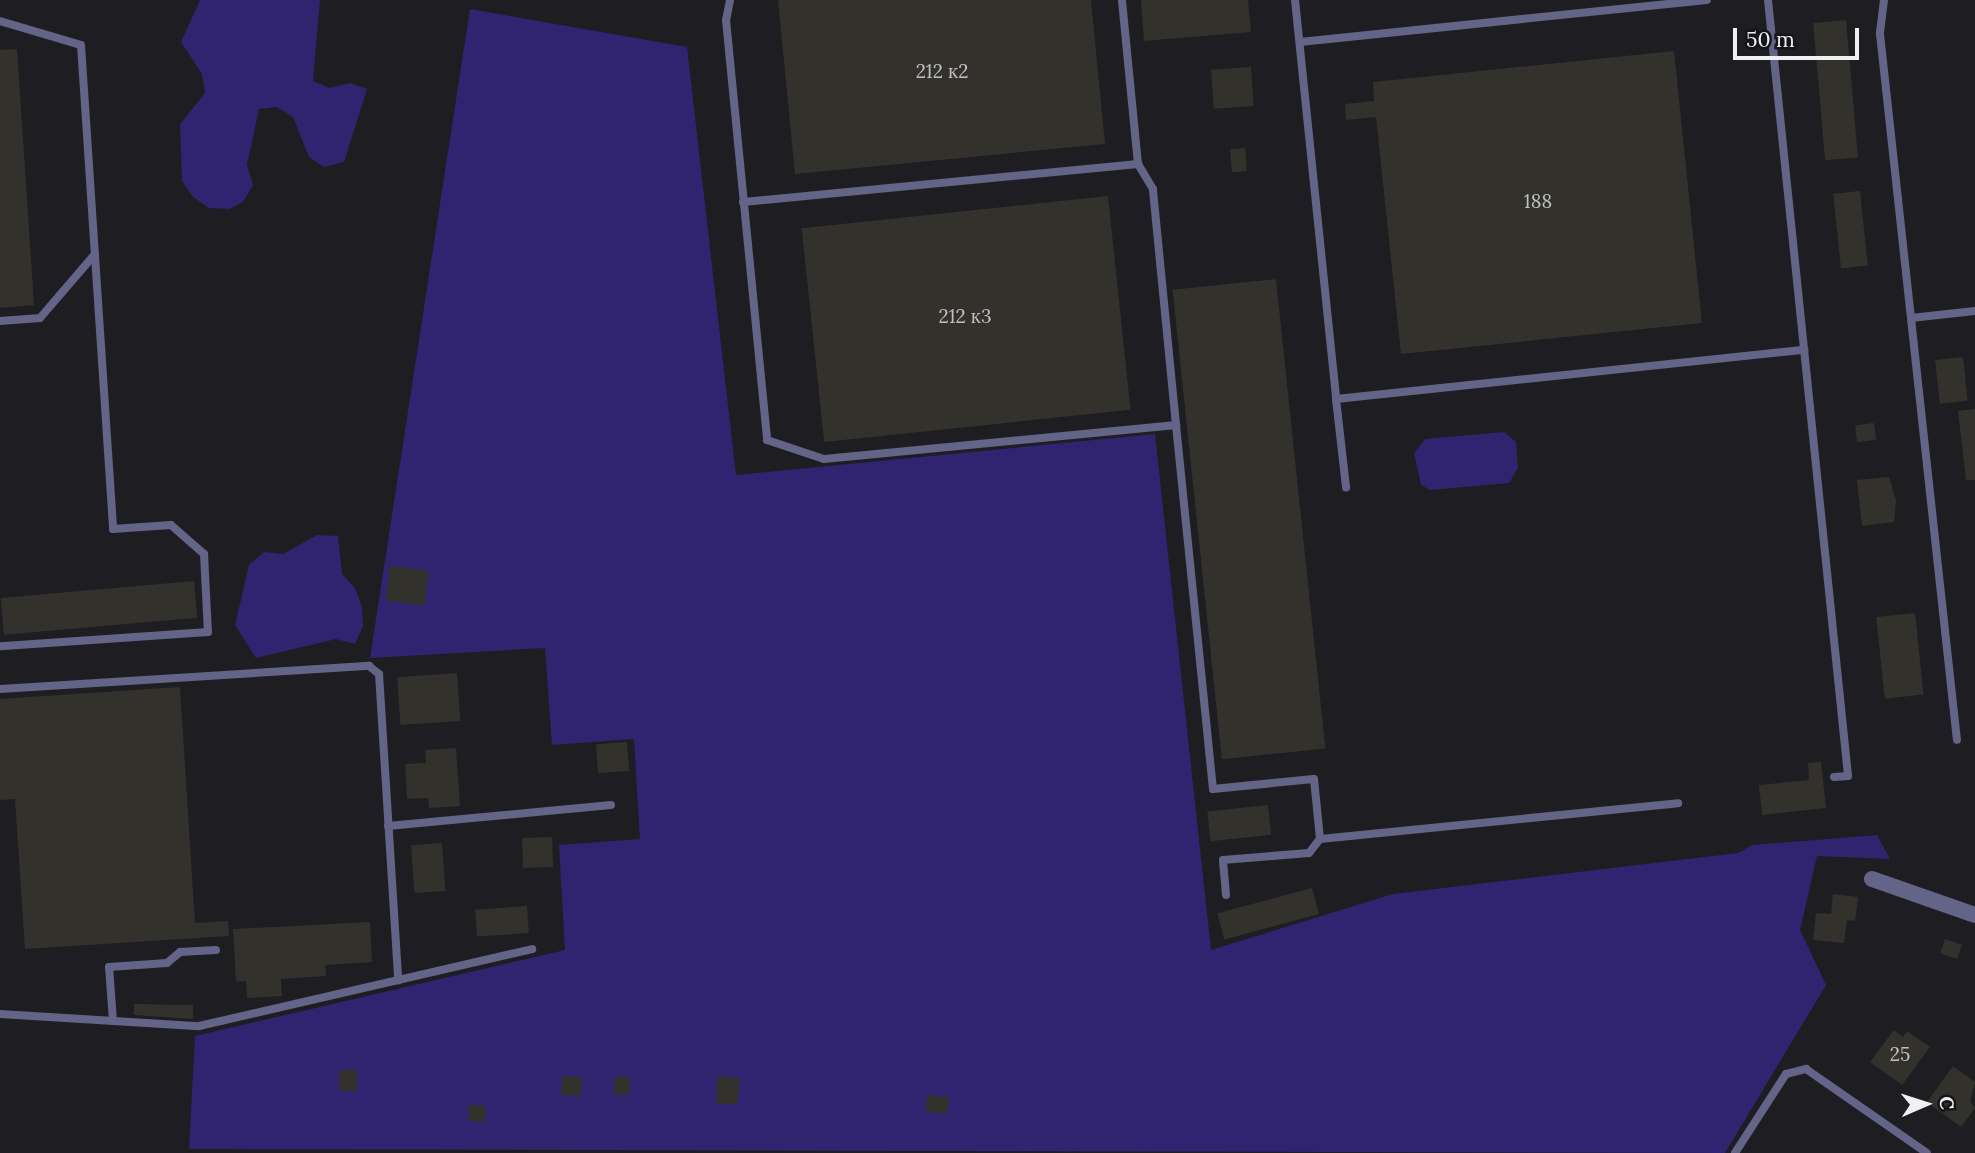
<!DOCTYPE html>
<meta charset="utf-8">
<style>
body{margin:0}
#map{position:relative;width:1975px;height:1153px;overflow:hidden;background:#1e1e22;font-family:Lora,serif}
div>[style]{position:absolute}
.green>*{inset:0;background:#302370}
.building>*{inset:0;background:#32312c;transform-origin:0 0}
.service>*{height:8px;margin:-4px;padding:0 4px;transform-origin:4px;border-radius:4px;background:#646388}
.minor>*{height:16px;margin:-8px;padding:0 8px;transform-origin:8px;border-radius:8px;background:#646388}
span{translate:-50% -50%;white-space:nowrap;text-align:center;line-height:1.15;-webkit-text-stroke:7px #141519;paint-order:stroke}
.number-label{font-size:19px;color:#c0c0c2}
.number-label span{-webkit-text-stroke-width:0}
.north{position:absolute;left:1891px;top:1069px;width:70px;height:70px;-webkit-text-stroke:5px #141519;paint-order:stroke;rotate:87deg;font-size:19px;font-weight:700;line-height:28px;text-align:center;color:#f0f0f4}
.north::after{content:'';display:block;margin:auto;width:24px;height:32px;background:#f0f0f4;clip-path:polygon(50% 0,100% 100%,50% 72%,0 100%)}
.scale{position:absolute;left:1733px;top:28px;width:126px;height:32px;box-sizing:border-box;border:4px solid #f0f0f4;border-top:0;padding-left:9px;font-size:21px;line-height:24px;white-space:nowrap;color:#f0f0f4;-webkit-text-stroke:5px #141519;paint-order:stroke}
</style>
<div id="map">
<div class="green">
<i style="clip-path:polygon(200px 0,320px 0,313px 81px,330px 88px,350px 83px,367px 89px,344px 162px,324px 167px,309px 157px,293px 117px,277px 107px,259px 109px,247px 165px,253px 185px,243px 202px,229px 209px,209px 208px,193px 197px,182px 181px,180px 124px,205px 93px,202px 74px,181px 42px)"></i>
<i style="clip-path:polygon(470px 9px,687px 47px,736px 475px,1155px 434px,1211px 950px,1393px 894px,1738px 853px,1752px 845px,1877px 835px,1890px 859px,1817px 856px,1800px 930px,1826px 985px,1725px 1153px,189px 1149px,195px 1036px,565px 950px,559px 845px,640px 839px,634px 739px,552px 745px,545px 648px,370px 658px)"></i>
<i style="clip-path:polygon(1504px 432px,1516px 442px,1518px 468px,1509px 483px,1430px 490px,1421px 485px,1414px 453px,1425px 439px)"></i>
<i style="clip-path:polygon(317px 535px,338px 536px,342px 574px,355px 588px,362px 607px,363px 626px,355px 644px,336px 639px,256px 658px,235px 625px,249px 565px,264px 552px,283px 554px)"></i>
</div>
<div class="building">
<i style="clip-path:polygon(778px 0,1091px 0,1105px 144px,795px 174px)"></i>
<i style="clip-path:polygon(1141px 0,1248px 0,1251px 32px,1144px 41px)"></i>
<i style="left:1846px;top:20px;width:138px;height:33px;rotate:85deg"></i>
<i style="clip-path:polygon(17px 49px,34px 305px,0 308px,0 50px)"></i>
<i style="clip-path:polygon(1674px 51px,1702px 323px,1401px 354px,1376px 117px,1346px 120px,1345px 104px,1374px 101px,1373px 82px)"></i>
<i style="left:1251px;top:67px;width:39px;height:40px;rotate:86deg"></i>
<i style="left:1245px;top:148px;width:23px;height:15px;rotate:85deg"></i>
<i style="left:1860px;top:191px;width:75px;height:27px;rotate:84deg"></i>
<i style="left:1108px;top:196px;width:215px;height:308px;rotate:84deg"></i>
<i style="left:1276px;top:279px;width:472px;height:104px;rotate:84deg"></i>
<i style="left:1963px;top:357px;width:44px;height:28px;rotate:84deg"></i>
<i style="clip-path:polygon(1975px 409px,1975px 480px,1966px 480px,1958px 411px)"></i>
<i style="left:1874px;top:423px;width:17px;height:19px;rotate:83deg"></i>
<i style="clip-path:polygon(1889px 477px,1896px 500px,1894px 522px,1862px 526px,1857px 480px)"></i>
<i style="left:390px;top:566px;width:39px;height:35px;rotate:7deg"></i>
<i style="left:194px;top:581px;width:37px;height:194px;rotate:85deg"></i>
<i style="left:1915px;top:613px;width:82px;height:39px;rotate:84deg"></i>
<i style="left:457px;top:673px;width:48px;height:60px;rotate:86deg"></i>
<i style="clip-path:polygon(180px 687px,195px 923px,228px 921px,229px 936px,25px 949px,15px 799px,0 800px,0 699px)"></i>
<i style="left:627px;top:742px;width:29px;height:31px;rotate:86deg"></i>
<i style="clip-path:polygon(456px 748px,460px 806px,429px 808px,428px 798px,407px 799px,405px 764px,426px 763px,425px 750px)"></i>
<i style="clip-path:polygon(1821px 762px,1826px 808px,1762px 815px,1759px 785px,1809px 780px,1808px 763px)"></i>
<i style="left:1268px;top:805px;width:30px;height:61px;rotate:84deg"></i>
<i style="left:552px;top:837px;width:30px;height:30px;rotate:88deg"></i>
<i style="left:442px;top:843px;width:48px;height:31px;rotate:86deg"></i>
<i style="left:1312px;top:888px;width:27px;height:98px;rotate:75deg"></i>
<i style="clip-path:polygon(1833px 894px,1858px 897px,1855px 921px,1847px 920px,1844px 943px,1813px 940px,1816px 913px,1831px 914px)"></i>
<i style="left:527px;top:906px;width:27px;height:52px;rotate:86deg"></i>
<i style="clip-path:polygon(370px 922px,372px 962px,325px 965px,326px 976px,281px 979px,282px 996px,247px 998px,246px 981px,236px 982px,233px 929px)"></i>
<i style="left:1945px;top:939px;width:18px;height:15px;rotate:19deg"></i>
<i style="clip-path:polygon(134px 1004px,193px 1005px,193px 1019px,134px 1015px)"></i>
<i style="clip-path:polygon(1894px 1030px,1903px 1037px,1907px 1031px,1930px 1047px,1902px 1085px,1870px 1062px)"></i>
<i style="clip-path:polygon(1953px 1066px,1975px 1082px,1970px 1102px,1975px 1108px,1961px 1127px,1927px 1102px)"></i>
<i style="left:339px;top:1070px;width:18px;height:21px"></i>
<i style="left:562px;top:1076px;width:20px;height:19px;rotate:3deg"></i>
<i style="left:615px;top:1076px;width:15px;height:18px;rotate:4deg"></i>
<i style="left:718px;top:1076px;width:22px;height:27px;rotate:5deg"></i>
<i style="left:927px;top:1095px;width:22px;height:17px;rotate:5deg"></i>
<i style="left:469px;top:1105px;width:17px;height:16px;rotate:3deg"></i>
</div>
<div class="service">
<i style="left:730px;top:0;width:20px;rotate:101deg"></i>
<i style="left:726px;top:20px;width:422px;rotate:84.4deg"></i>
<i style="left:767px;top:440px;width:60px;rotate:18.4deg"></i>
<i style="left:824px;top:459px;width:354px;rotate:-5.5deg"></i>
<i style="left:1176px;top:425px;width:237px;rotate:-95.6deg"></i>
<i style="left:1153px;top:189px;width:29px;rotate:-121deg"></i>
<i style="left:1138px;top:164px;width:165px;rotate:-95.6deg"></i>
<i style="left:1295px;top:0;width:401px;rotate:84.1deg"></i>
<i style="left:1336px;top:399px;width:471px;rotate:-6deg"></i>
<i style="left:1768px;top:0;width:780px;rotate:84.11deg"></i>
<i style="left:1848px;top:776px;width:14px;rotate:176deg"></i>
<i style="left:1884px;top:0;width:34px;rotate:97deg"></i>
<i style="left:1880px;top:34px;width:710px;rotate:83.78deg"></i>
<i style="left:0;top:21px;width:84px;rotate:16.5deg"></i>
<i style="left:81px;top:45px;width:485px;rotate:86.2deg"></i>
<i style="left:113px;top:529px;width:58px;rotate:-3.9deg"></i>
<i style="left:171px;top:525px;width:44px;rotate:41.3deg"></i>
<i style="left:204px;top:554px;width:78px;rotate:87.1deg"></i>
<i style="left:208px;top:632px;width:208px;rotate:176.1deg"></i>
<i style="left:1300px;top:42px;width:409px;rotate:-5.9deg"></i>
<i style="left:743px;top:202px;width:397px;rotate:-5.5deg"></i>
<i style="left:1911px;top:318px;width:64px;rotate:-6.2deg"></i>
<i style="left:0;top:321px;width:40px;rotate:-4.3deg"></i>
<i style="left:40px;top:318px;width:84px;rotate:-49.3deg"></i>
<i style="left:1336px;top:399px;width:89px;rotate:83.5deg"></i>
<i style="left:1176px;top:425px;width:366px;rotate:84.2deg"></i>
<i style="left:1213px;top:789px;width:101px;rotate:-5.7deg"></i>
<i style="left:1314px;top:779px;width:60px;rotate:84.3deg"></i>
<i style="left:1320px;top:839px;width:360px;rotate:-5.7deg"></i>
<i style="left:0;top:689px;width:370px;rotate:-3.6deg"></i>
<i style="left:369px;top:666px;width:13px;rotate:39deg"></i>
<i style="left:379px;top:674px;width:307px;rotate:86.4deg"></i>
<i style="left:388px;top:826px;width:224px;rotate:-5.4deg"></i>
<i style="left:1226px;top:895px;width:35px;rotate:-95deg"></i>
<i style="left:1223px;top:860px;width:86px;rotate:-4.7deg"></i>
<i style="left:1309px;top:853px;width:18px;rotate:-52deg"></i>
<i style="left:0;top:1014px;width:199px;rotate:3.5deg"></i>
<i style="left:199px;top:1026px;width:342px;rotate:-13deg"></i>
<i style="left:113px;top:1021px;width:54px;rotate:-94.2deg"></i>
<i style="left:109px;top:967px;width:58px;rotate:-3.9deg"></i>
<i style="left:167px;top:963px;width:17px;rotate:-40deg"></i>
<i style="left:180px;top:952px;width:36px;rotate:-3deg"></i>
<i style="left:1735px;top:1153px;width:94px;rotate:-57.2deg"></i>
<i style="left:1786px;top:1074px;width:21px;rotate:-14deg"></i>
<i style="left:1806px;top:1069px;width:147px;rotate:34.8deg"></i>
</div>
<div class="minor">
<i style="left:1872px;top:879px;width:109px;rotate:19.3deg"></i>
</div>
<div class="number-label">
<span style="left:942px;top:72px">212 к2</span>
<span style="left:1538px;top:202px">188</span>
<span style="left:965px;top:317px">212 к3</span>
<span style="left:1900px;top:1055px">25</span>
</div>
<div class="north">С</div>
<div class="scale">50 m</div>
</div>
